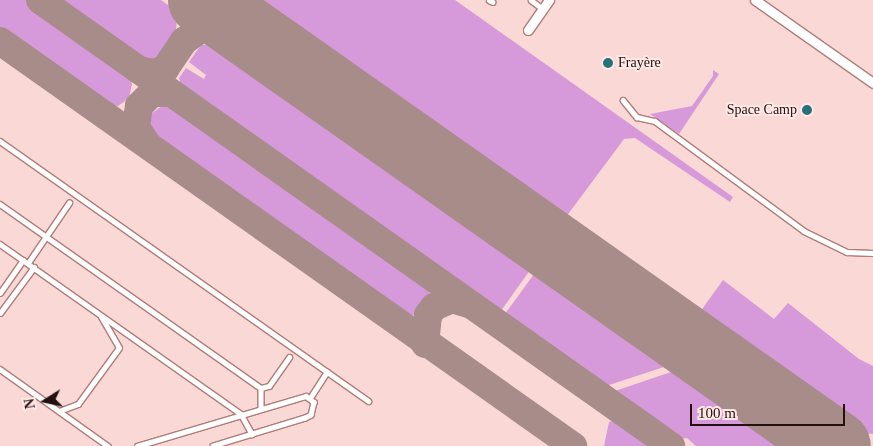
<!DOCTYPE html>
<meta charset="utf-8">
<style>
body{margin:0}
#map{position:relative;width:873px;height:446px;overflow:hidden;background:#f9d8d5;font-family:Georgia,serif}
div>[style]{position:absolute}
.green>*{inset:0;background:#d69adb}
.taxiway>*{height:28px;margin:-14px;padding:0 14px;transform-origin:14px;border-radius:14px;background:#a88c8a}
.runway>*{height:70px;margin:-35px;padding:0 35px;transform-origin:35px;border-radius:35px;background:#a88c8a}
.roads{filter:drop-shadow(1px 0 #af7d79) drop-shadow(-1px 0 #af7d79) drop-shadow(0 1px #af7d79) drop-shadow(0 -1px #af7d79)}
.service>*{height:4.5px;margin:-2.25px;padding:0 2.25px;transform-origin:2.25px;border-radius:2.25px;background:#fff}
.minor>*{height:9px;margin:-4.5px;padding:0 4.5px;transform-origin:4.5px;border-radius:4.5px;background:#fff}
.dots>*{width:14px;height:14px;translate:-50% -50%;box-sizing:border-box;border:2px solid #ffe8e6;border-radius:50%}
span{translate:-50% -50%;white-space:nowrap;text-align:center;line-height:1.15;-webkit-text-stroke:4px #ffe8e6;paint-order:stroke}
.poi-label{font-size:14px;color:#23100f}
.left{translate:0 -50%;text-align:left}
.right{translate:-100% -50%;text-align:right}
.north{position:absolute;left:20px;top:376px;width:50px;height:50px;-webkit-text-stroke:4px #ffe8e6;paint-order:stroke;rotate:260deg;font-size:14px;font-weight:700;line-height:20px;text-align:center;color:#23100f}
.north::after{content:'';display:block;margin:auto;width:18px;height:22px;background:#23100f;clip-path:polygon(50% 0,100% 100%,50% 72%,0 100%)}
.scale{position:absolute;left:690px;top:404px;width:155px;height:22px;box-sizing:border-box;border:2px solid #23100f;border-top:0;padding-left:6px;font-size:15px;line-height:18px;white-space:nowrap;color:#23100f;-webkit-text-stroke:4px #ffe8e6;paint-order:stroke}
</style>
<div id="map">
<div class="green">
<i style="clip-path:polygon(0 0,27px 0,127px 70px,132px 84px,129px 98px,118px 106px,101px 104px,0 33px)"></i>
<i style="clip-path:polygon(52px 0,161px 0,171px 7px,177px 18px,176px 31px,158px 58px,147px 61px,134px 59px)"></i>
<i style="clip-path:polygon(243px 0,455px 0,733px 197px,730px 202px,635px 138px,624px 139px,560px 225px)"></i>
<i style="clip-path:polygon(211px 44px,220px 45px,533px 266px,498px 315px,188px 96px,182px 89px,179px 78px,186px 68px,204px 79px,206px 75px,189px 62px,201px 45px)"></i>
<i style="clip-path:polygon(713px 70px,719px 74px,679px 134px,650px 114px,692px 106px,713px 76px)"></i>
<i style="clip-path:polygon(162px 106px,178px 107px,425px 283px,430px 294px,426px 306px,417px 315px,405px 316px,153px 138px,148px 127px,151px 114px)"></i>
<i style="clip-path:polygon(537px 270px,670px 365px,603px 387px,502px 318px)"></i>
<i style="clip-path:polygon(723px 280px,774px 319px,788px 303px,859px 359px,873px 366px,873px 434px,860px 433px,837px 419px,700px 322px,700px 312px)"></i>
<i style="clip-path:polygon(677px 370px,770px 434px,777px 446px,696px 446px,687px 438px,675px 440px,609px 393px)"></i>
<i style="clip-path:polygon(619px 419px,657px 446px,604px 446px,609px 422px)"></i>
</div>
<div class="taxiway">
<i style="left:40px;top:0;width:773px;rotate:35.25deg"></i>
<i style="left:0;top:41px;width:702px;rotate:35.25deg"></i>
<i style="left:139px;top:70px;width:14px;rotate:12deg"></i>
<i style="left:153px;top:73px;width:13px;rotate:-18deg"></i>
<i style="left:165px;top:69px;width:34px;rotate:-56deg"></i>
<i style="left:184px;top:41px;width:22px;rotate:-36deg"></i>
<i style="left:202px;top:28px;width:19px;rotate:-9deg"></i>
<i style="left:221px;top:25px;width:28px;rotate:15deg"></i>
<i style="left:147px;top:144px;width:20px;rotate:-123deg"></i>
<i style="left:136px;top:127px;width:21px;rotate:-82deg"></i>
<i style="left:139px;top:106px;width:18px;rotate:-45deg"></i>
<i style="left:152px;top:93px;width:19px"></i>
<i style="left:425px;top:344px;width:29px;rotate:-84deg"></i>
<i style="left:428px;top:315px;width:10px;rotate:-53deg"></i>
<i style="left:434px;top:307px;width:20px;rotate:-24deg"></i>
<i style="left:452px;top:299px;width:21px;rotate:17deg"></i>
<i style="left:786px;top:411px;width:24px;rotate:66deg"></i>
<i style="left:796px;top:433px;width:13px;rotate:81deg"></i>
</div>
<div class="runway">
<i style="left:203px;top:0;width:774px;rotate:35.17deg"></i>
</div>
<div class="roads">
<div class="service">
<i style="left:489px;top:0;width:4px;rotate:27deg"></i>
<i style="left:531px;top:0;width:15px;rotate:37deg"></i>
<i style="left:623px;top:100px;width:22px;rotate:51deg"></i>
<i style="left:637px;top:117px;width:18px;rotate:13deg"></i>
<i style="left:655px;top:121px;width:185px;rotate:36.4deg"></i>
<i style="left:804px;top:231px;width:48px;rotate:26deg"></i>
<i style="left:847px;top:252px;width:26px;rotate:2deg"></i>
<i style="left:0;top:141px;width:451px;rotate:35.2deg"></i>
<i style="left:0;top:204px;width:319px;rotate:35.2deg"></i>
<i style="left:261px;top:388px;width:20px;rotate:90deg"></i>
<i style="left:0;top:244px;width:295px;rotate:35.2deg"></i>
<i style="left:241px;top:414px;width:23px;rotate:61deg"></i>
<i style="left:28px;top:263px;width:73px;rotate:-55.7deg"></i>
<i style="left:0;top:293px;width:40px;rotate:-55.1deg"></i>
<i style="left:0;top:313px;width:57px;rotate:-53.5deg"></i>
<i style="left:0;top:369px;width:133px;rotate:35.5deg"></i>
<i style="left:261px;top:388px;width:8px;rotate:-14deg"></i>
<i style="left:269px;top:386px;width:35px;rotate:-55deg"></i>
<i style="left:310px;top:398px;width:31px;rotate:-57deg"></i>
<i style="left:59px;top:411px;width:20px;rotate:-20deg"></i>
<i style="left:78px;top:404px;width:69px;rotate:-53.8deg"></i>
<i style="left:119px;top:348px;width:36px;rotate:-120deg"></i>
<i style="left:137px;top:446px;width:176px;rotate:-16.5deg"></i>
<i style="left:306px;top:396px;width:10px;rotate:37deg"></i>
<i style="left:314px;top:402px;width:13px;rotate:103deg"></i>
<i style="left:311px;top:415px;width:7px;rotate:153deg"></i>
<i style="left:305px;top:418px;width:96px;rotate:163.1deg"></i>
</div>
<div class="minor">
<i style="left:755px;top:0;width:144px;rotate:35.1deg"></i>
<i style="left:528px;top:30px;width:37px;rotate:-55deg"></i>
</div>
</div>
<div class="dots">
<i style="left:608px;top:63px;background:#277178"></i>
<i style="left:807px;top:110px;background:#277178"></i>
</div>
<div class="poi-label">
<span class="left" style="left:618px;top:63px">Frayère</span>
<span class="right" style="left:797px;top:110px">Space Camp</span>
</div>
<div class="north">N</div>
<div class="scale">100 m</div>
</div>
